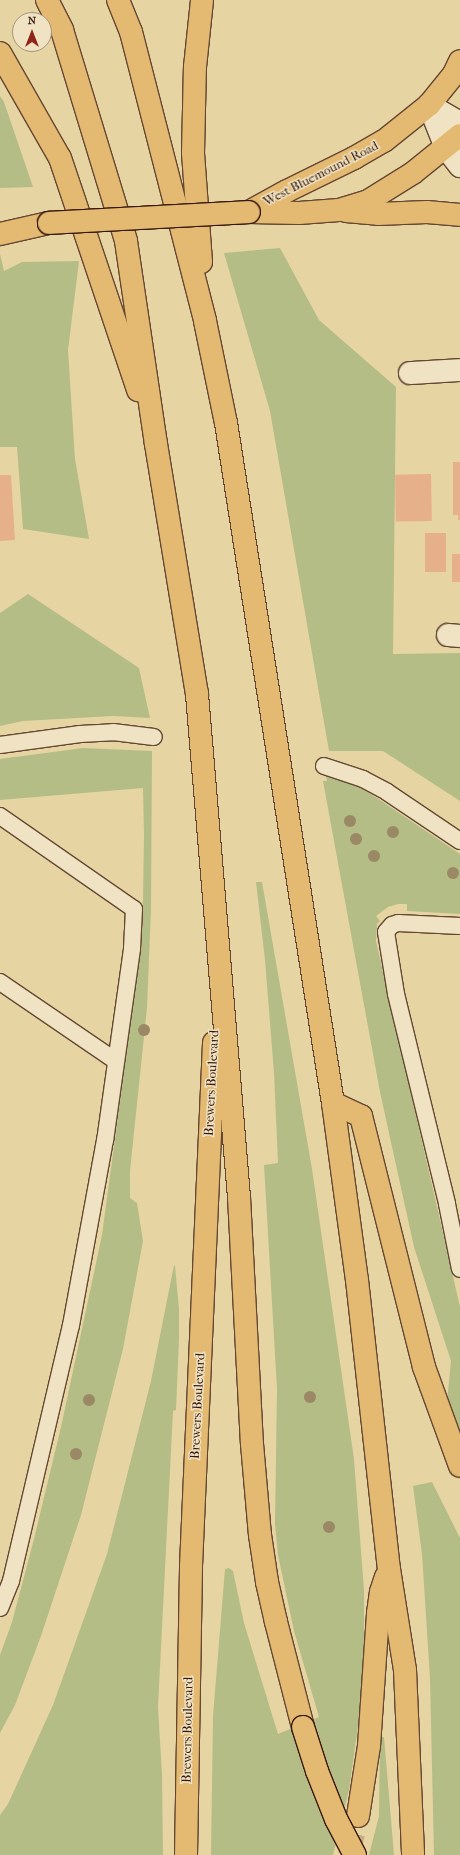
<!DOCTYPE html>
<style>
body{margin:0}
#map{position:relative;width:460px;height:1855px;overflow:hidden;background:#e7d4a3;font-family:"IM FELL French Canon",serif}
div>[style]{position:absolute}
.green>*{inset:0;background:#b4bd86}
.building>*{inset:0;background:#e6b08a;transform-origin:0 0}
.motorway-tunnel>*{height:22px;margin-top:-11px;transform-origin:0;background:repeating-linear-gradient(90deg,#c4ae85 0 22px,transparent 0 33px)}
.roads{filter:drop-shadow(1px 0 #644732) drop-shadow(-1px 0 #644732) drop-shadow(0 1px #644732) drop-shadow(0 -1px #644732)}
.service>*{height:16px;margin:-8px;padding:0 8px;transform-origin:8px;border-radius:8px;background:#efe3c3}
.minor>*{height:22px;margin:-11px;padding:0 11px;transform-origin:11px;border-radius:11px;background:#efe3c3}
.primary>*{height:22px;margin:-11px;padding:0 11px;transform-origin:11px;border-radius:11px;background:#e4ba72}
.motorway>*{height:22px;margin:-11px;padding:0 11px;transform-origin:11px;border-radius:11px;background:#e4ba72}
.bridges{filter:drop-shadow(1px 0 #38180d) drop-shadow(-1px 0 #38180d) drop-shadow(0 1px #38180d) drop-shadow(0 -1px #38180d)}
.primary-bridge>*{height:22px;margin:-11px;padding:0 11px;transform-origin:11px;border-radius:11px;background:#e4ba72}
.motorway-bridge>*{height:22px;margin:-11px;padding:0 11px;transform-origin:11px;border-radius:11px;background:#e4ba72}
.trees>*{width:12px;height:12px;margin:-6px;border-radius:50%;background:#9b8864}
span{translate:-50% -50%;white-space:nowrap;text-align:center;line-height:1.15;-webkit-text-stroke:3px #efe3c3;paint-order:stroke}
.street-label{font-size:13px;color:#38180d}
.north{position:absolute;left:12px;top:12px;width:40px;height:40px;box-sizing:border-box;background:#efe3c3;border:1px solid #a6927a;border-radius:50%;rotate:0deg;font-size:11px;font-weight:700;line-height:16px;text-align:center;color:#38180d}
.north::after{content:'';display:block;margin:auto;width:14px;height:18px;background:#8f2418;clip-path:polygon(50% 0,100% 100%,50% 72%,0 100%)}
</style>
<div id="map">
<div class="green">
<i style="clip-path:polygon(0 96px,4px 102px,33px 187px,0 188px)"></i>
<i style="clip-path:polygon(280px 248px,319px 320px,396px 387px,393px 654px,460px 653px,460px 801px,383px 751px,329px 751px,270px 411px,224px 253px)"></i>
<i style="clip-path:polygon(0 254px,4px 271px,22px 262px,79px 261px,68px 350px,75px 459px,89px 539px,23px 529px,17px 447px,0 447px)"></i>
<i style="clip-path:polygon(28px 594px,139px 668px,150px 718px,113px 716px,23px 721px,0 726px,0 613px)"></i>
<i style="clip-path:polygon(83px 748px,152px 751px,151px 909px,147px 1008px,130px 1171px,130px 1198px,137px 1203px,143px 1241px,123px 1349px,81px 1515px,41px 1636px,15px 1705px,0 1733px,0 1655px,12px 1622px,34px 1539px,61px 1427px,102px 1235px,138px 968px,143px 899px,144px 836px,143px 788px,0 800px,0 759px)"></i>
<i style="clip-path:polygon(324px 766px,377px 798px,460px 854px,460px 914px,407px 911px,407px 904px,398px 904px,388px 907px,376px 916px,380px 921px,377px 924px,376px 941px,460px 1307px,460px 1436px,447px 1402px,451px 1361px,414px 1247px,380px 1092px,323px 781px,327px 781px)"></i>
<i style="clip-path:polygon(256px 882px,262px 882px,312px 1169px,354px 1459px,364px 1590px,364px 1683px,349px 1790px,333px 1855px,211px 1855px,213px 1716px,225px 1569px,229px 1568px,233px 1571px,244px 1623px,278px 1734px,319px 1717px,294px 1631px,278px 1555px,275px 1524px,277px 1389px,264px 1165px,278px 1163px,274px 1073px,265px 960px)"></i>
<i style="clip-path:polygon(174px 1265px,175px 1266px,179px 1309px,179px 1339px,176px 1410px,173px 1411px,158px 1707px,162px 1774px,163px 1855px,0 1855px,0 1815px,8px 1804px,53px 1705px,107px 1554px,151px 1381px)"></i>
<i style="clip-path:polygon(432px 1482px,460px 1538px,460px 1855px,434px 1855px,430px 1678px,422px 1554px,413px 1486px)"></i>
<i style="clip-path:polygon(380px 1737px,384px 1737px,394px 1855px,369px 1855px,379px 1816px)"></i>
</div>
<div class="building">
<i style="clip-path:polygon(453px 462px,460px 462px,460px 520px,458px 520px,458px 515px,453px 515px)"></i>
<i style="left:431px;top:474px;width:47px;height:36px;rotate:89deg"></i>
<i style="clip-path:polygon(0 475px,11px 475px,15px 540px,0 541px)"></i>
<i style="left:425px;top:533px;width:21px;height:39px"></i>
<i style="left:452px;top:554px;width:8px;height:28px"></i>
</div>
<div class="motorway-tunnel">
<i style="left:349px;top:1855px;width:40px;rotate:-77deg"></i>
</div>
<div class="roads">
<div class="service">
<i style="left:0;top:745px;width:81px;rotate:-7.8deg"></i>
<i style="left:80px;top:734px;width:33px;rotate:-3deg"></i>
<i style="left:113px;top:732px;width:41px;rotate:7deg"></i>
<i style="left:324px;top:766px;width:41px;rotate:18.4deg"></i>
<i style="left:363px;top:779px;width:27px;rotate:28deg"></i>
<i style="left:387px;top:792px;width:88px;rotate:33.9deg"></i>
<i style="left:0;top:816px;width:163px;rotate:34.8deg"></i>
<i style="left:134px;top:909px;width:40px;rotate:92.9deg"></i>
<i style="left:132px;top:949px;width:193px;rotate:98deg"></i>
<i style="left:105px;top:1140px;width:188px;rotate:100.4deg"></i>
<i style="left:71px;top:1325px;width:263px;rotate:103.2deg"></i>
<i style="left:11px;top:1581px;width:29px;rotate:112deg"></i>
<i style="left:460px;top:926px;width:62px;rotate:-177.2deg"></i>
<i style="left:398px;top:923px;width:6px;rotate:162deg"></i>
<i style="left:392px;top:925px;width:9px;rotate:131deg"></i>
<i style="left:386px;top:932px;width:63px;rotate:80.8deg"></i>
<i style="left:396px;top:994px;width:216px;rotate:76.3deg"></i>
<i style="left:447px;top:1204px;width:66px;rotate:78.7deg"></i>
<i style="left:0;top:982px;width:140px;rotate:34.3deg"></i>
</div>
<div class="minor">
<i style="left:429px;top:105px;width:46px;rotate:68.4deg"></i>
<i style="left:446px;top:148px;width:23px;rotate:52deg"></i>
<i style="left:429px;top:105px;width:36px;rotate:30deg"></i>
<i style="left:410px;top:373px;width:50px;rotate:-3.4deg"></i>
<i style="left:448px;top:635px;width:12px;rotate:5deg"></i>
</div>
<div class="primary">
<i style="left:346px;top:211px;width:32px;rotate:5deg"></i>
<i style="left:378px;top:214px;width:49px;rotate:-2.3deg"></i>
<i style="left:427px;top:212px;width:33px;rotate:5deg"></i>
<i style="left:249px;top:212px;width:43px;rotate:-28.9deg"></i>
<i style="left:287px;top:191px;width:75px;rotate:-26.2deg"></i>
<i style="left:354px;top:158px;width:34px;rotate:-30deg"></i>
<i style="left:384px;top:141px;width:58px;rotate:-38.7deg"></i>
<i style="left:429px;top:105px;width:40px;rotate:-51deg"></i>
<i style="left:454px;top:74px;width:14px;rotate:-65deg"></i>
<i style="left:250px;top:212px;width:49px;rotate:1.2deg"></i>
<i style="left:299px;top:213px;width:40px;rotate:-4.3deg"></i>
<i style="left:339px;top:210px;width:30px;rotate:-17deg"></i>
<i style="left:368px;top:201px;width:53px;rotate:-31.9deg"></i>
<i style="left:413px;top:173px;width:60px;rotate:-39deg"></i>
<i style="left:0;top:234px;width:50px;rotate:-12.7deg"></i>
</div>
<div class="motorway">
<i style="left:47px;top:0;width:34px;rotate:63deg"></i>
<i style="left:62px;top:30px;width:220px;rotate:73.1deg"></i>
<i style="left:126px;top:241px;width:205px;rotate:81.6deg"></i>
<i style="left:156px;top:444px;width:253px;rotate:80.7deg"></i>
<i style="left:197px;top:694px;width:505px;rotate:85.23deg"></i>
<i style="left:239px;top:1197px;width:247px;rotate:87deg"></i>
<i style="left:252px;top:1444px;width:91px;rotate:85deg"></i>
<i style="left:260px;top:1535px;width:48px;rotate:81.5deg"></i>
<i style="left:267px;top:1582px;width:41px;rotate:77.3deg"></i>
<i style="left:276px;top:1622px;width:108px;rotate:75.6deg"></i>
<i style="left:118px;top:0;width:35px;rotate:68deg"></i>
<i style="left:131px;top:32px;width:298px;rotate:75.6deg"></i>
<i style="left:205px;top:321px;width:104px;rotate:78.4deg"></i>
<i style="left:226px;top:423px;width:688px;rotate:81.06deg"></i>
<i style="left:333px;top:1103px;width:179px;rotate:82.3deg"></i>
<i style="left:357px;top:1280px;width:291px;rotate:83.7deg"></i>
<i style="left:389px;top:1569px;width:102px;rotate:81deg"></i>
<i style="left:405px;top:1670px;width:185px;rotate:87.5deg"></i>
<i style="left:0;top:53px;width:121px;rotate:60.3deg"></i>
<i style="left:60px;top:158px;width:245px;rotate:71.4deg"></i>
<i style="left:201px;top:262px;width:109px;rotate:-94.2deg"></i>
<i style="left:193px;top:153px;width:86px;rotate:-88.7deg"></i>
<i style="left:195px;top:67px;width:67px;rotate:-84deg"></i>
<i style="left:333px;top:1103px;width:31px;rotate:25deg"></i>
<i style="left:361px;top:1116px;width:259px;rotate:75.9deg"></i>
<i style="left:424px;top:1367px;width:105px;rotate:70deg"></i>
<i style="left:358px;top:1816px;width:71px;rotate:-81.1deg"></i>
<i style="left:369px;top:1746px;width:133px;rotate:-86.1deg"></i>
<i style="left:378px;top:1613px;width:21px;rotate:-82deg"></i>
<i style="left:381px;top:1592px;width:16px;rotate:-72deg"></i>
<i style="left:186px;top:1855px;width:289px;rotate:-89deg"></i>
<i style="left:191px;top:1566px;width:524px;rotate:-87.48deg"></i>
</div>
</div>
<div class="bridges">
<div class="primary-bridge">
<i style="left:49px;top:223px;width:200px;rotate:-3.1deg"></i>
</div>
<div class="motorway-bridge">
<i style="left:303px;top:1727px;width:46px;rotate:72.3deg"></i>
<i style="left:317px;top:1771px;width:52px;rotate:68.4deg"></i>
<i style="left:336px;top:1819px;width:41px;rotate:62.2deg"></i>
</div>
</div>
<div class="trees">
<i style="left:350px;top:821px"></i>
<i style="left:393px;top:832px"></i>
<i style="left:356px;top:839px"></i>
<i style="left:374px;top:856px"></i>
<i style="left:453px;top:873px"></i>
<i style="left:144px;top:1030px"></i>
<i style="left:310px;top:1397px"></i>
<i style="left:89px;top:1400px"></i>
<i style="left:76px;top:1454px"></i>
<i style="left:329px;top:1527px"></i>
</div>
<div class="street-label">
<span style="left:321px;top:174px;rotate:-27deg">West Bluemound Road</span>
<span style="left:212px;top:1083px;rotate:-87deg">Brewers Boulevard</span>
<span style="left:198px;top:1406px;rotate:-87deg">Brewers Boulevard</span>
<span style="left:188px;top:1730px;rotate:-89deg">Brewers Boulevard</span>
</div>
<div class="north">N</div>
</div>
